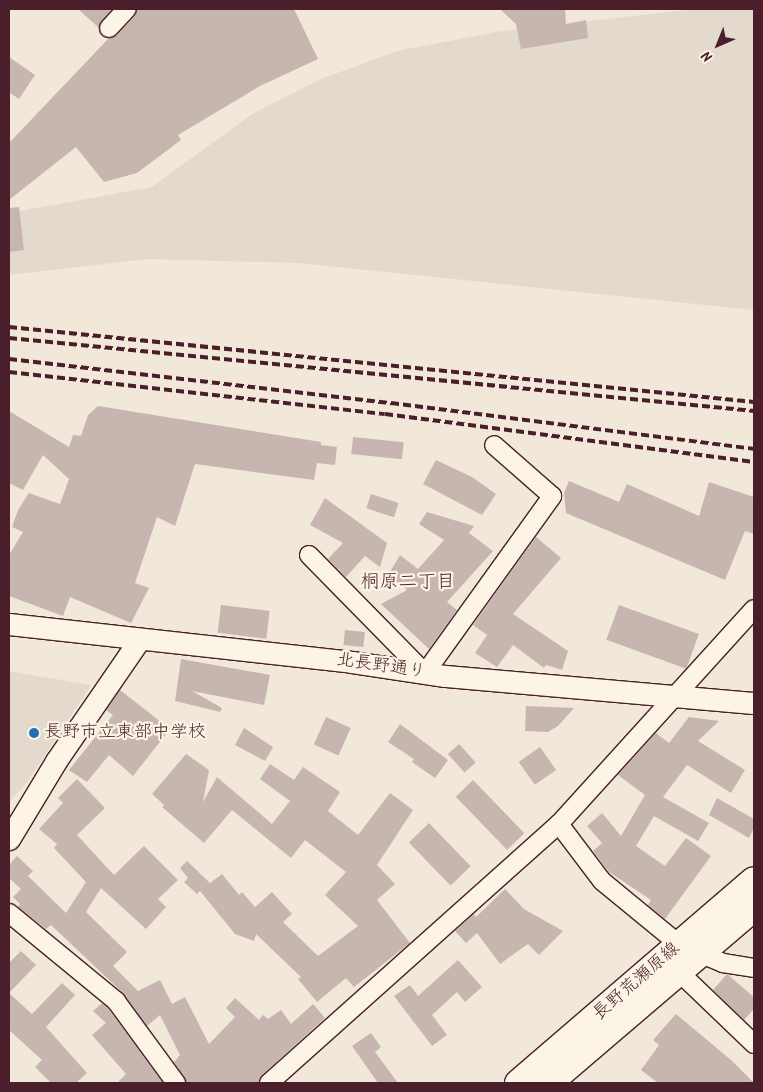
<!DOCTYPE html>
<meta charset="utf-8">
<style>
body{margin:0}
#map{position:relative;width:763px;height:1092px;overflow:hidden;background:#f1e8da;font-family:Kalam,"Klee One",sans-serif}
div>[style]{position:absolute}
.built>*{inset:0;background:#e4d9cd}
.building>*{inset:0;background:#c7b6af;transform-origin:0 0}
.roads{filter:drop-shadow(1px 0 #4a1f2b) drop-shadow(-1px 0 #4a1f2b) drop-shadow(0 1px #4a1f2b) drop-shadow(0 -1px #4a1f2b)}
.minor>*{height:18px;margin:-9px;padding:0 9px;transform-origin:9px;border-radius:9px;background:#fcf5e5}
.tertiary>*{height:21px;margin:-10.5px;padding:0 10.5px;transform-origin:10.5px;border-radius:10.5px;background:#fcf5e5}
.primary>*{height:26px;margin:-13px;padding:0 13px;transform-origin:13px;border-radius:13px;background:#fcf5e5}
.rail>*{height:4px;margin-top:-2px;transform-origin:0;background:repeating-linear-gradient(90deg,#4a1f2b 0 8px,transparent 0 12px)}
.dots>*{width:14px;height:14px;translate:-50% -50%;box-sizing:border-box;border:2px solid #fcf5e5;border-radius:50%}
span{translate:-50% -50%;white-space:nowrap;text-align:center;line-height:1.15;-webkit-text-stroke:4.5px #fcf5e5;paint-order:stroke}
.street-label{font-size:18px;color:#4a1f2b}
.poi-label{font-size:18px;color:#4a1f2b}
.left{translate:0 -50%;text-align:left}
.neighbourhood-label{font-size:19px;color:#4a1f2b}
.frame{position:absolute;inset:0;border:10px solid #4a1f2b;pointer-events:none}
.north{position:absolute;left:693px;top:20px;width:50px;height:50px;-webkit-text-stroke:4px #fcf5e5;paint-order:stroke;rotate:224deg;font-size:14px;font-weight:700;line-height:20px;text-align:center;color:#4a1f2b}
.north::after{content:'';display:block;margin:auto;width:18px;height:22px;background:#4a1f2b;clip-path:polygon(50% 0,100% 100%,50% 72%,0 100%)}
</style>
<div id="map">
<div class="built">
<i style="clip-path:polygon(694px 9px,754px 10px,754px 310px,298px 263px,147px 259px,9px 275px,9px 213px,152px 187px,252px 114px,321px 79px,397px 51px,496px 32px)"></i>
<i style="clip-path:polygon(9px 671px,91px 685px,28px 781px,9px 803px)"></i>
</div>
<div class="building">
<i style="clip-path:polygon(78px 9px,113px 9px,99px 28px)"></i>
<i style="clip-path:polygon(137px 9px,294px 9px,318px 59px,260px 86px,178px 135px,181px 140px,137px 173px,104px 182px,76px 147px,9px 200px,9px 143px,109px 38px,117px 35px,135px 16px)"></i>
<i style="clip-path:polygon(500px 9px,565px 9px,566px 24px,586px 20px,588px 38px,521px 49px,516px 24px)"></i>
<i style="clip-path:polygon(9px 57px,35px 75px,19px 99px,9px 92px)"></i>
<i style="clip-path:polygon(19px 207px,24px 250px,9px 252px,9px 208px)"></i>
<i style="clip-path:polygon(98px 406px,321px 442px,321px 445px,337px 447px,335px 465px,317px 463px,314px 480px,195px 464px,175px 526px,157px 517px,135px 583px,149px 588px,131px 623px,70px 597px,63px 616px,9px 596px,9px 555px,23px 532px,12px 527px,18px 510px,29px 493px,60px 504px,69px 479px,43px 455px,23px 490px,9px 483px,9px 411px,69px 447px,73px 435px,81px 436px,88px 415px)"></i>
<i style="left:353px;top:437px;width:51px;height:17px;rotate:6deg"></i>
<i style="clip-path:polygon(436px 460px,472px 477px,496px 494px,482px 515px,423px 484px)"></i>
<i style="clip-path:polygon(569px 481px,619px 502px,627px 484px,699px 516px,709px 482px,754px 497px,754px 534px,745px 531px,725px 580px,566px 513px,564px 493px)"></i>
<i style="left:371px;top:494px;width:29px;height:15px;rotate:18deg"></i>
<i style="clip-path:polygon(325px 498px,387px 543px,380px 567px,365px 556px,346px 577px,328px 559px,343px 543px,310px 525px)"></i>
<i style="clip-path:polygon(427px 512px,474px 526px,469px 533px,493px 551px,447px 602px,457px 610px,429px 649px,381px 604px,407px 590px,388px 575px,400px 555px,418px 569px,444px 540px,419px 524px)"></i>
<i style="clip-path:polygon(536px 537px,561px 558px,513px 614px,568px 651px,562px 670px,546px 665px,544px 668px,513px 645px,497px 667px,475px 653px,487px 635px,473px 625px)"></i>
<i style="left:221px;top:605px;width:49px;height:28px;rotate:7deg"></i>
<i style="left:619px;top:605px;width:85px;height:37px;rotate:20deg"></i>
<i style="left:345px;top:630px;width:20px;height:15px;rotate:6deg"></i>
<i style="clip-path:polygon(181px 659px,270px 675px,264px 705px,192px 691px,222px 708px,220px 712px,175px 701px)"></i>
<i style="clip-path:polygon(120px 690px,170px 729px,133px 776px,109px 755px,87px 782px,69px 770px,113px 715px,106px 710px)"></i>
<i style="clip-path:polygon(526px 706px,574px 708px,558px 726px,548px 732px,525px 731px)"></i>
<i style="left:326px;top:717px;width:27px;height:30px;rotate:24deg"></i>
<i style="clip-path:polygon(689px 717px,719px 721px,698px 741px,745px 770px,731px 793px,687px 765px,663px 797px,709px 823px,698px 841px,654px 816px,636px 846px,665px 866px,686px 838px,711px 856px,665px 919px,648px 905px,651px 900px,609px 872px,593px 851px,602px 843px,587px 826px,602px 813px,621px 836px,645px 795px,618px 775px,656px 733px,669px 743px)"></i>
<i style="clip-path:polygon(400px 724px,448px 760px,435px 778px,412px 762px,414px 759px,388px 742px)"></i>
<i style="clip-path:polygon(244px 728px,273px 747px,265px 761px,235px 745px)"></i>
<i style="left:459px;top:744px;width:25px;height:15px;rotate:48deg"></i>
<i style="left:540px;top:747px;width:28px;height:26px;rotate:55deg"></i>
<i style="clip-path:polygon(186px 754px,209px 770px,203px 802px,217px 777px,272px 824px,290px 801px,260px 779px,270px 764px,294px 780px,303px 767px,340px 792px,328px 811px,358px 835px,390px 793px,413px 810px,377px 865px,395px 884px,377px 900px,410px 943px,354px 987px,346px 978px,317px 1002px,298px 979px,301px 977px,256px 934px,254px 941px,235px 934px,200px 891px,197px 894px,184px 882px,188px 878px,180px 868px,187px 861px,210px 883px,222px 874px,239px 895px,242px 892px,255px 907px,272px 892px,292px 914px,283px 922px,318px 956px,358px 926px,325px 895px,346px 872px,305px 840px,291px 858px,232px 810px,204px 843px,162px 807px,164px 805px,152px 794px)"></i>
<i style="clip-path:polygon(77px 779px,105px 808px,77px 835px,114px 875px,144px 846px,178px 880px,158px 899px,166px 907px,146px 929px,101px 888px,86px 912px,127px 952px,113px 966px,138px 991px,160px 980px,172px 1004px,185px 997px,209px 1044px,235px 1017px,226px 1008px,235px 998px,259px 1020px,263px 1015px,268px 1019px,281px 1010px,291px 1024px,313px 1004px,325px 1018px,262px 1075px,259px 1083px,186px 1083px,174px 1062px,180px 1055px,160px 1015px,147px 1026px,123px 993px,51px 925px,46px 929px,18px 907px,20px 904px,13px 897px,21px 889px,9px 878px,9px 865px,17px 856px,33px 871px,28px 876px,66px 913px,86px 882px,54px 848px,57px 844px,39px 829px,63px 803px,58px 798px)"></i>
<i style="left:473px;top:780px;width:74px;height:24px;rotate:46deg"></i>
<i style="clip-path:polygon(717px 798px,754px 819px,754px 828px,749px 838px,709px 815px)"></i>
<i style="left:429px;top:823px;width:60px;height:28px;rotate:46deg"></i>
<i style="clip-path:polygon(505px 889px,524px 909px,563px 931px,539px 955px,528px 944px,500px 964px,477px 933px,466px 943px,455px 931px,474px 914px,476px 917px)"></i>
<i style="clip-path:polygon(21px 951px,36px 965px,9px 993px,32px 1014px,62px 983px,75px 995px,46px 1027px,87px 1073px,76px 1083px,51px 1083px,35px 1067px,42px 1060px,9px 1030px,9px 963px)"></i>
<i style="clip-path:polygon(458px 960px,482px 987px,465px 1002px,457px 992px,432px 1015px,447px 1035px,432px 1046px,394px 996px,410px 985px,418px 996px)"></i>
<i style="clip-path:polygon(727px 974px,754px 997px,754px 1009px,744px 1020px,713px 990px)"></i>
<i style="clip-path:polygon(102px 1003px,108px 1008px,163px 1083px,117px 1083px,126px 1074px,92px 1035px,106px 1023px,93px 1011px)"></i>
<i style="clip-path:polygon(676px 1014px,731px 1060px,754px 1083px,658px 1083px,641px 1070px,659px 1045px,653px 1040px)"></i>
<i style="clip-path:polygon(371px 1033px,381px 1047px,375px 1052px,398px 1083px,378px 1083px,352px 1046px)"></i>
</div>
<div class="roads">
<div class="minor">
<i style="left:109px;top:28px;width:26px;rotate:-47deg"></i>
<i style="left:309px;top:555px;width:165px;rotate:45.5deg"></i>
<i style="left:425px;top:673px;width:218px;rotate:-54.3deg"></i>
<i style="left:552px;top:496px;width:77px;rotate:-138.7deg"></i>
<i style="left:559px;top:824px;width:71px;rotate:53deg"></i>
<i style="left:602px;top:881px;width:101px;rotate:39.4deg"></i>
<i style="left:680px;top:945px;width:47px;rotate:22.7deg"></i>
<i style="left:723px;top:963px;width:31px;rotate:9deg"></i>
<i style="left:9px;top:913px;width:139px;rotate:39.4deg"></i>
<i style="left:116px;top:1001px;width:102px;rotate:53.8deg"></i>
<i style="left:679px;top:972px;width:104px;rotate:43.8deg"></i>
<i style="left:269px;top:1083px;width:389px;rotate:-41.8deg"></i>
<i style="left:559px;top:824px;width:290px;rotate:-47.8deg"></i>
</div>
<div class="tertiary">
<i style="left:9px;top:624px;width:345px;rotate:6.3deg"></i>
<i style="left:352px;top:662px;width:94px;rotate:8.6deg"></i>
<i style="left:445px;top:676px;width:310px;rotate:5deg"></i>
<i style="left:9px;top:839px;width:91px;rotate:-58.9deg"></i>
<i style="left:56px;top:761px;width:148px;rotate:-55.5deg"></i>
</div>
<div class="primary">
<i style="left:518px;top:1083px;width:311px;rotate:-40.7deg"></i>
<i style="left:549px;top:1083px;width:270px;rotate:-40.5deg"></i>
</div>
</div>
<div class="rail">
<i style="left:9px;top:327px;width:749px;rotate:5.75deg"></i>
<i style="left:9px;top:338px;width:749px;rotate:5.6deg"></i>
<i style="left:9px;top:359px;width:385px;rotate:6.6deg"></i>
<i style="left:391px;top:403px;width:366px;rotate:7.2deg"></i>
<i style="left:9px;top:372px;width:378px;rotate:6.4deg"></i>
<i style="left:385px;top:414px;width:372px;rotate:7.4deg"></i>
</div>
<div class="dots">
<i style="left:34px;top:733px;background:#1f6fb2"></i>
</div>
<div class="street-label">
<span style="left:381px;top:667px;rotate:8deg">北長野通り</span>
<span style="left:637px;top:982px;rotate:-41deg">長野荒瀬原線</span>
</div>
<div class="poi-label">
<span class="left" style="left:44px;top:733px">長野市立東部中学校</span>
</div>
<div class="neighbourhood-label">
<span style="left:408px;top:583px">桐原二丁目</span>
</div>
<div class="frame"></div>
<div class="north">N</div>
</div>
